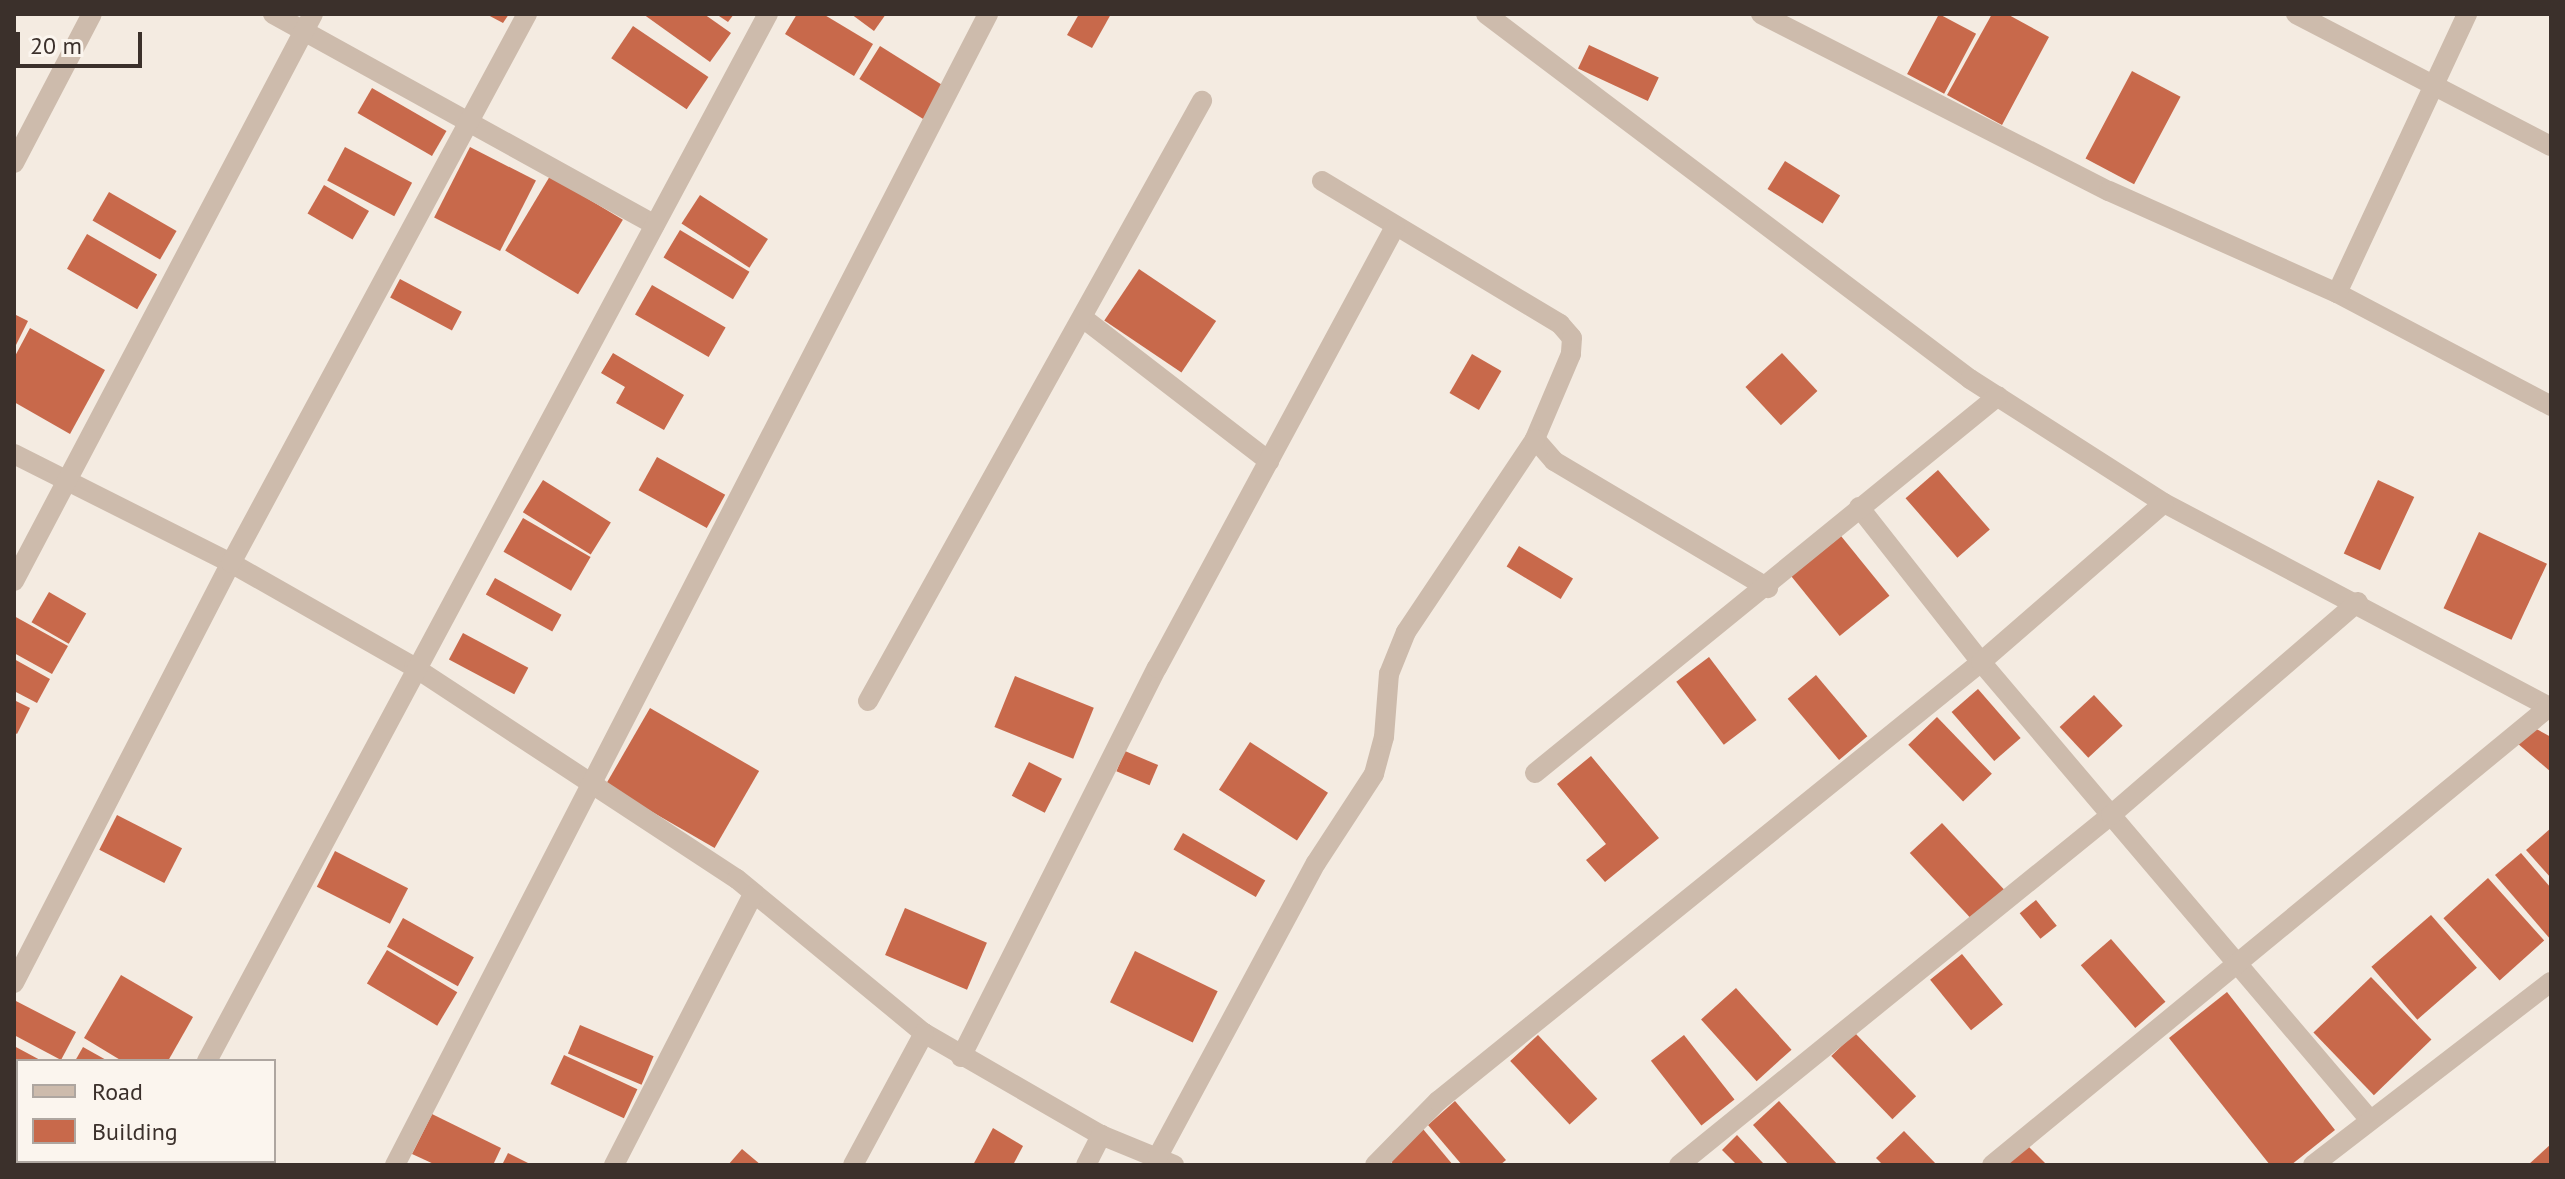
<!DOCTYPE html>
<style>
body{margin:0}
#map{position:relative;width:2565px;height:1179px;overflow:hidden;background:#f4ebe1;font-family:"PT Sans",sans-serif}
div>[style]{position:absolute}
.building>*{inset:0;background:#c8694b;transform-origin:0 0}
.minor>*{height:20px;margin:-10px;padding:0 10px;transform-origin:10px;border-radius:10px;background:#cdbbac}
span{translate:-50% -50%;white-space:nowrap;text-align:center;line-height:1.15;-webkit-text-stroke:6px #fbf5ee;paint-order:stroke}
.frame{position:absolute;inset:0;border:16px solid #3b302b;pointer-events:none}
.legend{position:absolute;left:16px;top:1059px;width:260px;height:104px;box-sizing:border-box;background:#fbf5ee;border:2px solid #aea6a0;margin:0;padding:10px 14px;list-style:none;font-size:24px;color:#3b302b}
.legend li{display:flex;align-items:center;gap:16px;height:40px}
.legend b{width:40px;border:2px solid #aea6a0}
.scale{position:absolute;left:16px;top:32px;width:126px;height:36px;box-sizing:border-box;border:4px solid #3b302b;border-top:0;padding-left:10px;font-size:24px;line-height:28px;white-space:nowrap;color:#3b302b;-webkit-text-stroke:6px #fbf5ee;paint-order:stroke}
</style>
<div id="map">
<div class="building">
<i style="clip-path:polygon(486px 14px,509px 14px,503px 23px)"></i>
<i style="clip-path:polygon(643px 14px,704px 14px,731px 33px,710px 62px)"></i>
<i style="clip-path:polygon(716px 14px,734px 14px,728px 22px)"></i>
<i style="clip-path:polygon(797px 14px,823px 14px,873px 44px,854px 76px,785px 34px)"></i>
<i style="clip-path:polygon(851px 14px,886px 14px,874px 31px)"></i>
<i style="clip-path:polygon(1079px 14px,1111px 14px,1092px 48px,1067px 35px)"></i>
<i style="left:1939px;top:14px;width:42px;height:68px;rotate:28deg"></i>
<i style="clip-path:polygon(1992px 14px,2007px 14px,2049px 37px,2002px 125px,1947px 95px)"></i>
<i style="left:633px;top:26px;width:91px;height:39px;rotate:34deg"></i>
<i style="left:1589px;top:45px;width:77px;height:26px;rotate:25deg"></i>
<i style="left:880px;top:46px;width:80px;height:39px;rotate:32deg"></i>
<i style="left:2132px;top:71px;width:55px;height:99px;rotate:28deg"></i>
<i style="left:372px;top:88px;width:86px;height:29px;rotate:30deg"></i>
<i style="left:345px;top:147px;width:76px;height:38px;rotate:28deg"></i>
<i style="left:470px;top:147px;width:74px;height:79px;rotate:27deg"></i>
<i style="left:1785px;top:161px;width:65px;height:33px;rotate:32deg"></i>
<i style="left:550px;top:176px;width:85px;height:87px;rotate:31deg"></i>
<i style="left:324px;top:185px;width:52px;height:33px;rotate:30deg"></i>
<i style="left:109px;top:192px;width:78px;height:33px;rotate:30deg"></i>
<i style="left:700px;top:195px;width:81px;height:34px;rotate:33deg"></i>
<i style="left:680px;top:230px;width:81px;height:32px;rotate:31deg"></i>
<i style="left:87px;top:234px;width:81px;height:40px;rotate:30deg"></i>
<i style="left:1139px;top:269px;width:93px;height:62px;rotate:34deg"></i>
<i style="left:400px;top:279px;width:70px;height:21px;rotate:28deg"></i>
<i style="left:652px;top:285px;width:85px;height:34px;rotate:30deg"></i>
<i style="clip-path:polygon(14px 314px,28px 321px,14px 349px)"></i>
<i style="clip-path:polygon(30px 328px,105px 370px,70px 434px,14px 402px,14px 358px)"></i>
<i style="clip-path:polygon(613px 353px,684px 395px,664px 430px,616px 403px,625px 387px,601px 373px)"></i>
<i style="left:1782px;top:353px;width:52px;height:50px;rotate:47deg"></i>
<i style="left:1472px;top:354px;width:34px;height:45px;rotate:30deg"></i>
<i style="left:657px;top:457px;width:78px;height:38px;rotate:29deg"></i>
<i style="left:1938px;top:470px;width:79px;height:43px;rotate:49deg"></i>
<i style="left:543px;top:480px;width:80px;height:38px;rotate:32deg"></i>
<i style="left:2378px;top:480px;width:40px;height:81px;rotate:25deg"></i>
<i style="left:523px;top:518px;width:78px;height:39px;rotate:30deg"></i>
<i style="left:2479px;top:532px;width:75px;height:84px;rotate:25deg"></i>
<i style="left:1841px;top:536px;width:77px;height:64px;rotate:51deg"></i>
<i style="left:1519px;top:546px;width:63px;height:24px;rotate:31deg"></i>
<i style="left:495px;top:578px;width:76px;height:19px;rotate:29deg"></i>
<i style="left:49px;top:592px;width:43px;height:35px;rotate:30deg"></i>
<i style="clip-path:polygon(14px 616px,68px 646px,52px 674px,14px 653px)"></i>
<i style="left:463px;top:633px;width:74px;height:30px;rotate:28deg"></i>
<i style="left:1709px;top:657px;width:79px;height:41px;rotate:53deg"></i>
<i style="clip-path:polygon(14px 659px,50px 679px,37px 703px,14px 691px)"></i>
<i style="left:1816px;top:675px;width:80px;height:37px;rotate:50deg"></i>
<i style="left:1015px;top:676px;width:85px;height:55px;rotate:22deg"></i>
<i style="left:1978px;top:689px;width:65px;height:35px;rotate:49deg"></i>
<i style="left:2094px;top:695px;width:42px;height:47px;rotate:47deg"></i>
<i style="clip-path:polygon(14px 700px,30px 708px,17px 734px,14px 732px)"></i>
<i style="left:650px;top:708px;width:126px;height:89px;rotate:30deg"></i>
<i style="left:1937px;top:717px;width:79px;height:40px;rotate:46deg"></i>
<i style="clip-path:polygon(2529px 725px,2551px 737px,2551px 772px,2517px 743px)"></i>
<i style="left:1250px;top:742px;width:93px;height:57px;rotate:33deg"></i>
<i style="left:1125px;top:751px;width:36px;height:22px;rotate:23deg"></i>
<i style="clip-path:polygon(1591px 756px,1659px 838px,1605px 882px,1586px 860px,1606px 844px,1557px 784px)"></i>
<i style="left:1029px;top:762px;width:37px;height:38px;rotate:27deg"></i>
<i style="left:117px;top:815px;width:73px;height:39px;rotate:27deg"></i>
<i style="left:1942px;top:823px;width:92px;height:44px;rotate:47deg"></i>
<i style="clip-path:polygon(2551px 828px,2551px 878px,2526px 850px)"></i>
<i style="left:1183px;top:833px;width:95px;height:19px;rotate:30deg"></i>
<i style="left:335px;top:851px;width:82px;height:40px;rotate:27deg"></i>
<i style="clip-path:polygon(2521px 853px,2551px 888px,2551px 940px,2495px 875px)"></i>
<i style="left:2488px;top:878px;width:84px;height:60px;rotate:48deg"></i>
<i style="left:2036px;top:900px;width:33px;height:21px;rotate:51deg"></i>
<i style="left:905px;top:908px;width:89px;height:51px;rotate:23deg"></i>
<i style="left:2431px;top:915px;width:70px;height:79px;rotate:49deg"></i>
<i style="left:403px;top:918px;width:81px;height:33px;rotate:29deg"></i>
<i style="left:2111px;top:939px;width:83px;height:40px;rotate:49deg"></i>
<i style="left:387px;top:950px;width:82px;height:39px;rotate:31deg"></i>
<i style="left:1135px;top:951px;width:92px;height:57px;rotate:26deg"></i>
<i style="left:1962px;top:954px;width:65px;height:41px;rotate:51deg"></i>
<i style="clip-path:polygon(121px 975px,193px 1017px,168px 1061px,122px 1061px,84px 1038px)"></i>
<i style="left:2371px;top:977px;width:87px;height:80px;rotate:46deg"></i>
<i style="left:1736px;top:988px;width:83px;height:47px;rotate:48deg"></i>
<i style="clip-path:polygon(2227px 992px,2335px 1130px,2291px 1165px,2270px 1165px,2169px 1038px)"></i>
<i style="clip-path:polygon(14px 1000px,76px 1032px,61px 1060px,14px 1035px)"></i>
<i style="left:580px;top:1025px;width:80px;height:31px;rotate:23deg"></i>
<i style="left:1855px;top:1033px;width:88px;height:33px;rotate:46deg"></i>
<i style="left:1538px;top:1035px;width:87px;height:38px;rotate:47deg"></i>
<i style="left:1684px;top:1035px;width:82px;height:42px;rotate:52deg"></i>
<i style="clip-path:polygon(14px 1046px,42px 1061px,18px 1061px,18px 1095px)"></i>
<i style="clip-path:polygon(83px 1047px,108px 1061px,75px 1061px)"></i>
<i style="left:564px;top:1055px;width:81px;height:32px;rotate:25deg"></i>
<i style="clip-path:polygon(1455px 1101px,1506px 1160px,1500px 1165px,1462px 1165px,1428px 1125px)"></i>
<i style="clip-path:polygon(1779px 1101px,1838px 1165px,1789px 1165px,1753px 1125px)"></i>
<i style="clip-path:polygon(14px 1106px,18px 1109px,14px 1150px)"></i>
<i style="clip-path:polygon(432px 1114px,501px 1148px,493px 1165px,436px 1165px,412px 1154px)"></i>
<i style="clip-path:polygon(993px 1128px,1023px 1146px,1013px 1165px,973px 1165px)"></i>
<i style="clip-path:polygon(1423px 1129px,1453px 1165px,1394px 1165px,1388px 1158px)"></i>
<i style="clip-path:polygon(1904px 1131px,1937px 1165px,1883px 1165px,1876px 1158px)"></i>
<i style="clip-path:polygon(1737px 1135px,1763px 1163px,1762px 1165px,1737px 1165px,1722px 1150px)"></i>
<i style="clip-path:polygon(2026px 1144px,2047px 1165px,2005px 1165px)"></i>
<i style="clip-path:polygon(2551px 1144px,2551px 1165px,2528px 1165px)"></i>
<i style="clip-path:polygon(742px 1149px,761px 1165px,728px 1165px)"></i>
<i style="clip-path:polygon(508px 1153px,532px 1165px,502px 1165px)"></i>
<i style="left:28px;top:1161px;width:86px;height:4px"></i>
<i style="clip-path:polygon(182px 1161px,268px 1161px,276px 1165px,190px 1165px)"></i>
</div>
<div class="minor">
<i style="left:273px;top:14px;width:436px;rotate:28.9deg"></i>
<i style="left:1486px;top:14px;width:606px;rotate:37.02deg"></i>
<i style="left:1970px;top:379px;width:230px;rotate:32.6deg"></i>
<i style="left:2164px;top:503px;width:438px;rotate:27.9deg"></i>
<i style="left:1761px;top:14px;width:390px;rotate:27deg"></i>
<i style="left:2109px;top:191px;width:250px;rotate:24.1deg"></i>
<i style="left:2337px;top:293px;width:242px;rotate:27.8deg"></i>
<i style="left:2296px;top:14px;width:287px;rotate:27.4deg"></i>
<i style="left:14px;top:163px;width:168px;rotate:-62.4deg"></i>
<i style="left:1322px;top:181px;width:278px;rotate:31deg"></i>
<i style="left:1560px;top:324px;width:18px;rotate:49deg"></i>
<i style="left:1572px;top:338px;width:16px;rotate:94deg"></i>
<i style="left:1571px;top:354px;width:92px;rotate:113deg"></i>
<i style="left:1535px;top:439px;width:29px;rotate:49deg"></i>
<i style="left:1554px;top:461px;width:249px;rotate:30.7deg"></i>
<i style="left:2337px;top:293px;width:308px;rotate:-65deg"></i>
<i style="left:1083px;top:318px;width:235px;rotate:37.6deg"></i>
<i style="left:14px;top:454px;width:243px;rotate:26.7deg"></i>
<i style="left:231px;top:563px;width:210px;rotate:29.6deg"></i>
<i style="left:414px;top:667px;width:386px;rotate:33.3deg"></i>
<i style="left:737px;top:879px;width:242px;rotate:39.5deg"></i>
<i style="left:924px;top:1033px;width:204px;rotate:30deg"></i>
<i style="left:1101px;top:1135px;width:79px;rotate:22.3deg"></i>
<i style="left:1859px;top:507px;width:197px;rotate:51.8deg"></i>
<i style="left:1981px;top:662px;width:601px;rotate:49.66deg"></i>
<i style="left:14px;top:581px;width:641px;rotate:-62.2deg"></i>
<i style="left:868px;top:701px;width:687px;rotate:-60.9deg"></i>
<i style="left:1535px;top:773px;width:597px;rotate:-39.15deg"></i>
<i style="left:14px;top:983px;width:473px;rotate:-62.7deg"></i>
<i style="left:231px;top:563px;width:624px;rotate:-61.67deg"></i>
<i style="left:961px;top:1057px;width:436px;rotate:-63.3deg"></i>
<i style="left:1157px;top:668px;width:501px;rotate:-61.65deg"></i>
<i style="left:207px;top:1061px;width:1188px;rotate:-61.82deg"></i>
<i style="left:1157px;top:1158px;width:335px;rotate:-61.7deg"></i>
<i style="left:1316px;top:863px;width:106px;rotate:-56.9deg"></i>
<i style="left:1374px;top:774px;width:38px;rotate:-75deg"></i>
<i style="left:1384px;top:737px;width:63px;rotate:-85.5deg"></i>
<i style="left:1389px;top:674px;width:45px;rotate:-68deg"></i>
<i style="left:1406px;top:632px;width:232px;rotate:-56.2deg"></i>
<i style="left:153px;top:1165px;width:4px;rotate:-63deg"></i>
<i style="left:395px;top:1165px;width:1295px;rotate:-62.74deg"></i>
<i style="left:614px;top:1165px;width:304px;rotate:-62.8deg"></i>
<i style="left:853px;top:1165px;width:150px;rotate:-61.7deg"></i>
<i style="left:1086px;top:1165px;width:34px;rotate:-63deg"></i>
<i style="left:1375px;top:1165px;width:90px;rotate:-45.5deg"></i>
<i style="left:1438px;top:1101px;width:698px;rotate:-38.95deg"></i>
<i style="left:1981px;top:662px;width:242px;rotate:-41deg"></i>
<i style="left:1679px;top:1165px;width:556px;rotate:-39.01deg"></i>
<i style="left:2111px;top:815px;width:326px;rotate:-40.8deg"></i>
<i style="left:1992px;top:1165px;width:721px;rotate:-39.43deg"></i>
<i style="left:2313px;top:1165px;width:300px;rotate:-37.6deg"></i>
</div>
<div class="frame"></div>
<ul class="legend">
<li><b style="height:10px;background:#cdbbac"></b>Road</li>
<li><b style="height:22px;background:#c8694b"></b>Building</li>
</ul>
<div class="scale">20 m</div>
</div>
